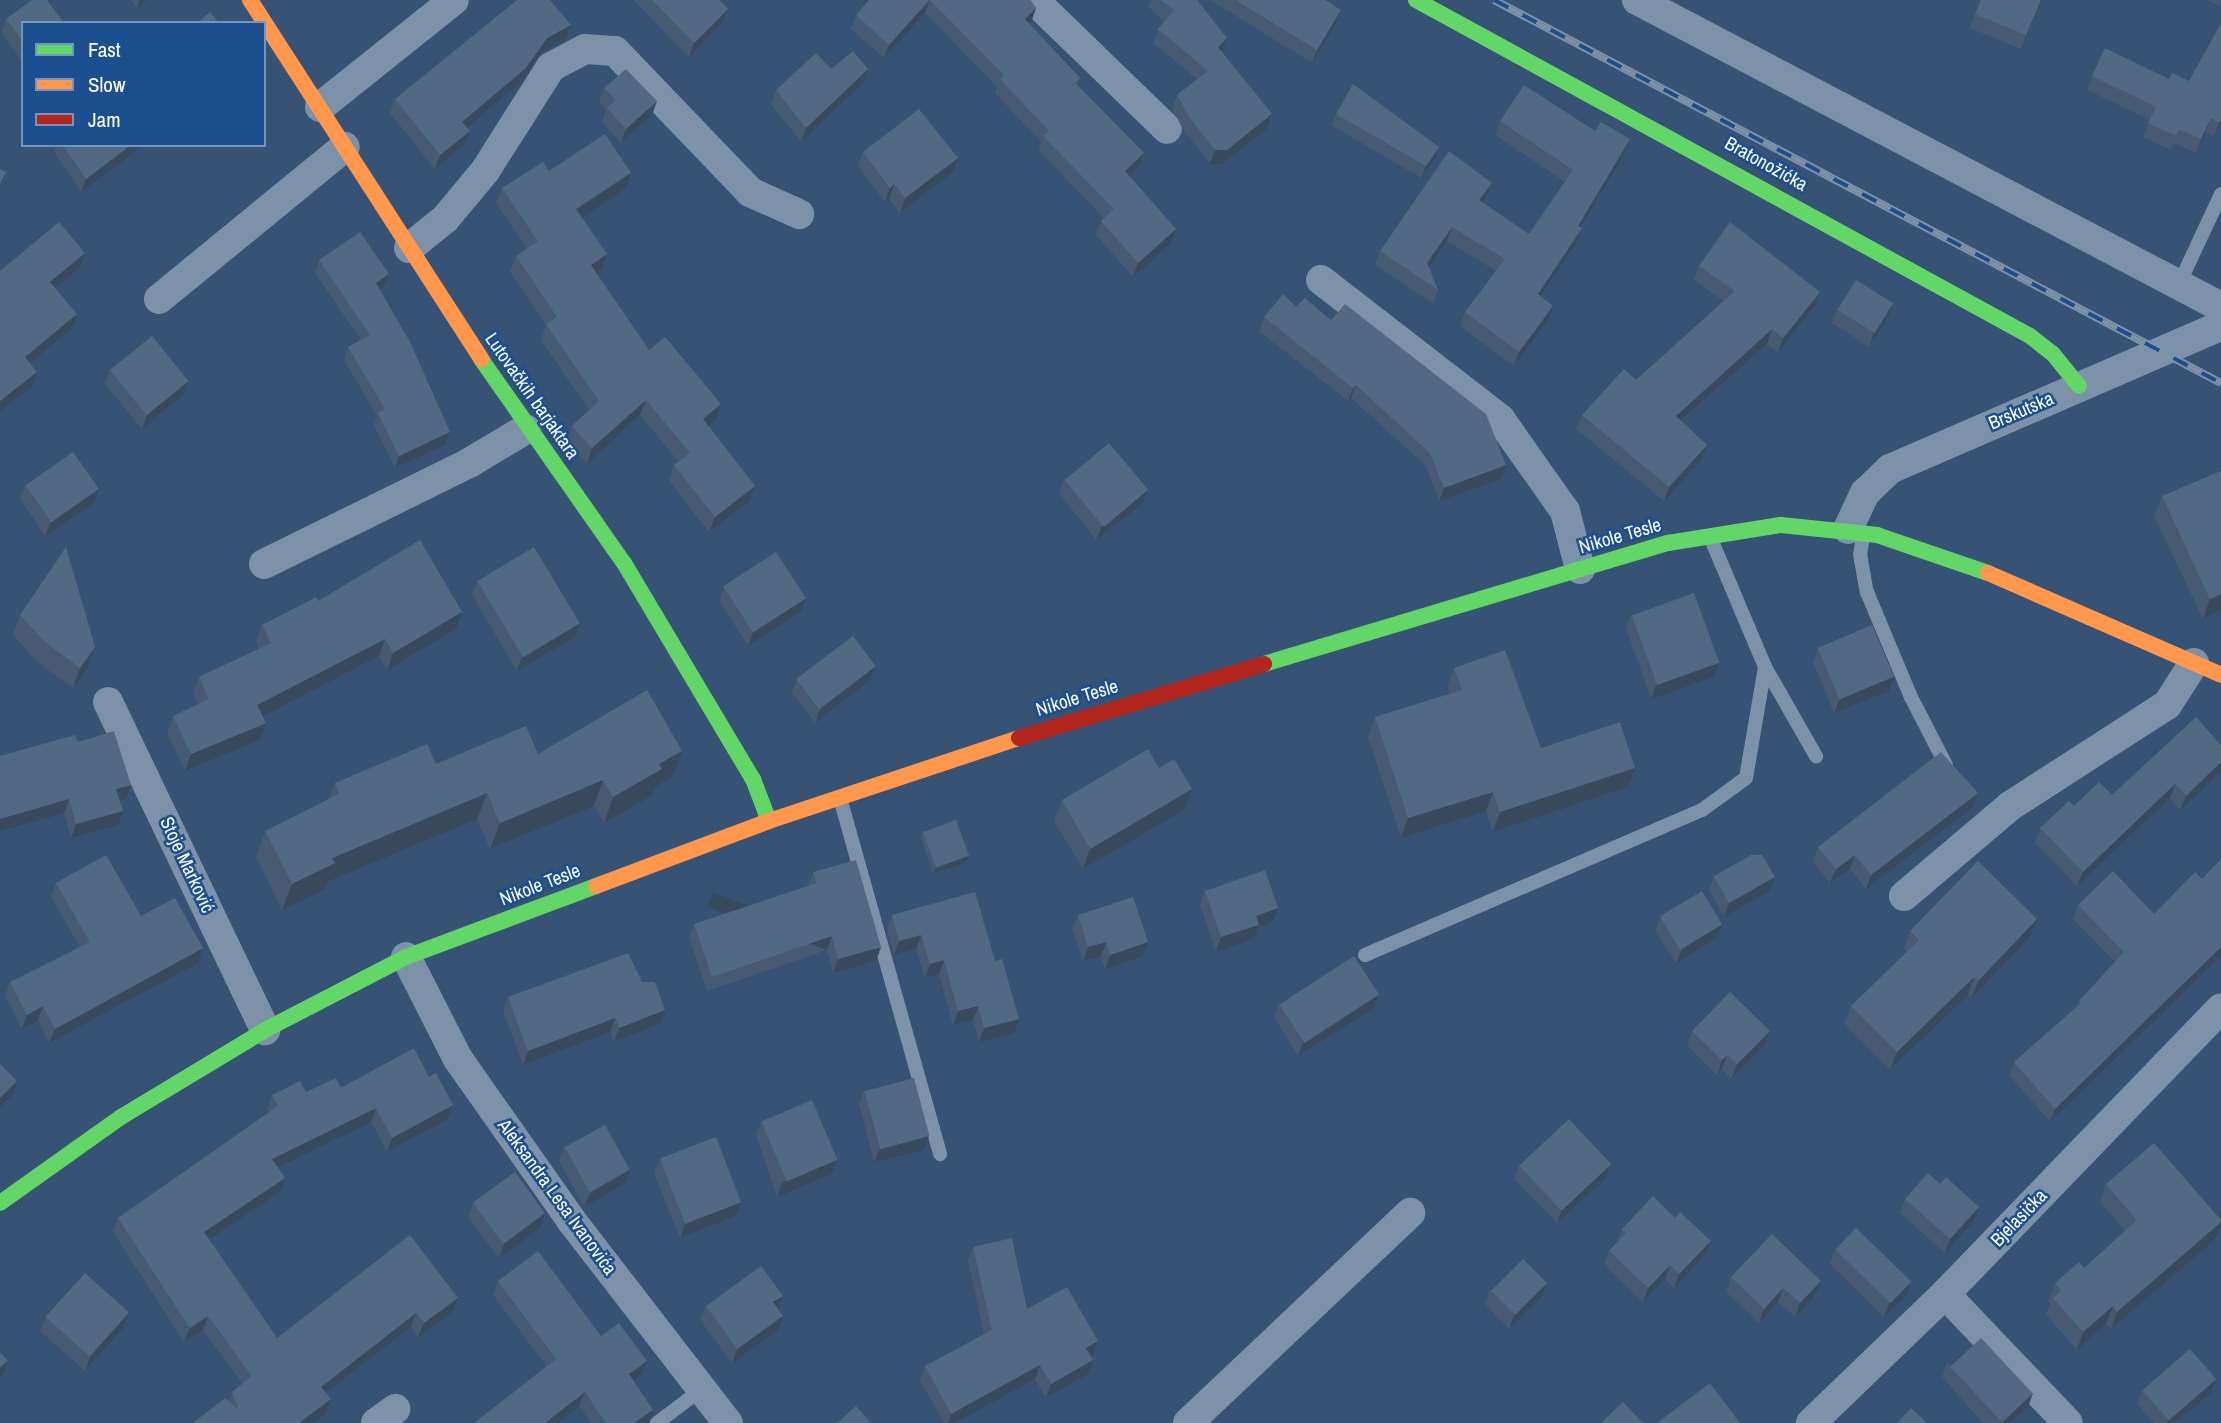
<!DOCTYPE html>
<meta charset="utf-8">
<style>
body{margin:0}
#map{position:relative;width:2221px;height:1423px;overflow:hidden;background:#365274;font-family:"Archivo Narrow",sans-serif}
div>[style]{position:absolute}
.lane>*{height:14px;margin:-7px;padding:0 7px;transform-origin:7px;border-radius:7px;background:#7d92a8}
.street>*{height:30px;margin:-15px;padding:0 15px;transform-origin:15px;border-radius:15px;background:#7d92a8}
.fast>*{height:16px;margin:-8px;padding:0 8px;transform-origin:8px;border-radius:8px;background:#63d668}
.slow>*{height:16px;margin:-8px;padding:0 8px;transform-origin:8px;border-radius:8px;background:#ff974d}
.jam>*{height:16px;margin:-8px;padding:0 8px;transform-origin:8px;border-radius:8px;background:#b3261e}
.rail>*{height:8px;margin-top:-4px;transform-origin:0;background:repeating-linear-gradient(90deg,#1b4f8f 0 16px,#7e92a7 0 32px);box-sizing:border-box;border-block:2px solid #7e92a7}
.wall>*{inset:0;background:#475a72}
.shaded-wall>*{inset:0;background:#394a5c;transform-origin:0 0}
.building>*{inset:0;background:#526984;transform-origin:0 0}
span{translate:-50% -50%;white-space:nowrap;text-align:center;line-height:1.15;-webkit-text-stroke:5px #1b4f8f;paint-order:stroke}
.street-label{font-size:19px;color:#fff}
.legend{position:absolute;left:21px;top:21px;width:245px;height:126px;box-sizing:border-box;background:#1b4f8f;border:2px solid #7695bc;margin:0;padding:9px 12px;list-style:none;font-size:21px;color:#fff}
.legend li{display:flex;align-items:center;gap:14px;height:35px}
.legend b{width:35px;border:2px solid #7695bc}
</style>
<div id="map">
<div class="lane">
<i style="left:2180px;top:282px;width:97px;rotate:-65deg"></i>
<i style="left:1863px;top:536px;width:18px;rotate:99deg"></i>
<i style="left:1860px;top:554px;width:39px;rotate:80deg"></i>
<i style="left:1867px;top:592px;width:114px;rotate:67.3deg"></i>
<i style="left:1911px;top:697px;width:76px;rotate:62.8deg"></i>
<i style="left:1711px;top:539px;width:139px;rotate:67.1deg"></i>
<i style="left:1765px;top:667px;width:103px;rotate:60.2deg"></i>
<i style="left:840px;top:798px;width:370px;rotate:74.3deg"></i>
<i style="left:1365px;top:955px;width:367px;rotate:-23.3deg"></i>
<i style="left:1702px;top:810px;width:54px;rotate:-36deg"></i>
<i style="left:1746px;top:778px;width:113px;rotate:-80.3deg"></i>
<i style="left:657px;top:1423px;width:56px;rotate:-37.1deg"></i>
</div>
<div class="street">
<i style="left:1034px;top:0;width:185px;rotate:44.1deg"></i>
<i style="left:1637px;top:0;width:660px;rotate:27.73deg"></i>
<i style="left:320px;top:107px;width:171px;rotate:-38.6deg"></i>
<i style="left:409px;top:248px;width:46px;rotate:-38.9deg"></i>
<i style="left:445px;top:219px;width:62px;rotate:-50.2deg"></i>
<i style="left:485px;top:171px;width:123px;rotate:-57.6deg"></i>
<i style="left:551px;top:67px;width:38px;rotate:-28deg"></i>
<i style="left:585px;top:49px;width:30px;rotate:4deg"></i>
<i style="left:615px;top:51px;width:195px;rotate:46.2deg"></i>
<i style="left:750px;top:192px;width:54px;rotate:24.2deg"></i>
<i style="left:1321px;top:280px;width:227px;rotate:37.8deg"></i>
<i style="left:1500px;top:419px;width:113px;rotate:54.8deg"></i>
<i style="left:1565px;top:511px;width:60px;rotate:75.5deg"></i>
<i style="left:159px;top:299px;width:240px;rotate:-39.3deg"></i>
<i style="left:1848px;top:529px;width:40px;rotate:-65deg"></i>
<i style="left:1865px;top:493px;width:35px;rotate:-44deg"></i>
<i style="left:1890px;top:469px;width:361px;rotate:-23.4deg"></i>
<i style="left:264px;top:564px;width:229px;rotate:-26.2deg"></i>
<i style="left:469px;top:463px;width:66px;rotate:-30.8deg"></i>
<i style="left:108px;top:702px;width:364px;rotate:64.4deg"></i>
<i style="left:1904px;top:896px;width:139px;rotate:-40.3deg"></i>
<i style="left:2010px;top:806px;width:187px;rotate:-32.8deg"></i>
<i style="left:2167px;top:705px;width:50px;rotate:-57.3deg"></i>
<i style="left:406px;top:957px;width:114px;rotate:63deg"></i>
<i style="left:458px;top:1059px;width:197px;rotate:54.9deg"></i>
<i style="left:571px;top:1220px;width:257px;rotate:52.3deg"></i>
<i style="left:1945px;top:1294px;width:178px;rotate:46.4deg"></i>
<i style="left:376px;top:1423px;width:24px;rotate:-36deg"></i>
<i style="left:1188px;top:1423px;width:306px;rotate:-43.4deg"></i>
<i style="left:1811px;top:1423px;width:186px;rotate:-43.9deg"></i>
<i style="left:1945px;top:1294px;width:397px;rotate:-46deg"></i>
</div>
<div class="fast">
<i style="left:1416px;top:0;width:700px;rotate:28.69deg"></i>
<i style="left:2030px;top:336px;width:29px;rotate:38deg"></i>
<i style="left:2053px;top:354px;width:41px;rotate:50.9deg"></i>
<i style="left:481px;top:359px;width:249px;rotate:55deg"></i>
<i style="left:624px;top:563px;width:252px;rotate:59.2deg"></i>
<i style="left:753px;top:779px;width:45px;rotate:69.1deg"></i>
<i style="left:1264px;top:664px;width:422px;rotate:-16.7deg"></i>
<i style="left:1668px;top:543px;width:114px;rotate:-9.1deg"></i>
<i style="left:1781px;top:525px;width:97px;rotate:5.9deg"></i>
<i style="left:1877px;top:535px;width:117px;rotate:18.9deg"></i>
<i style="left:0;top:1203px;width:148px;rotate:-35.4deg"></i>
<i style="left:121px;top:1117px;width:168px;rotate:-31.1deg"></i>
<i style="left:265px;top:1030px;width:159px;rotate:-27.4deg"></i>
<i style="left:406px;top:957px;width:203px;rotate:-20.5deg"></i>
</div>
<div class="slow">
<i style="left:250px;top:0;width:427px;rotate:57.2deg"></i>
<i style="left:1988px;top:573px;width:254px;rotate:23.6deg"></i>
<i style="left:596px;top:886px;width:185px;rotate:-20.6deg"></i>
<i style="left:769px;top:821px;width:263px;rotate:-18.4deg"></i>
</div>
<div class="jam">
<i style="left:1019px;top:738px;width:256px;rotate:-16.8deg"></i>
</div>
<div class="rail">
<i style="left:1494px;top:0;width:822px;rotate:27.78deg"></i>
</div>
<div class="wall">
<i style="clip-path:polygon(131px 0,147px 0,137px 8px)"></i>
<i style="clip-path:polygon(633px 0,719px 0,728px 9px,722px 23px,689px 57px)"></i>
<i style="clip-path:polygon(869px 0,1030px 0,1036px 8px,1031px 22px,1029px 24px,1080px 78px,1078px 85px,1144px 153px,1139px 166px,1129px 176px,1171px 243px,1133px 277px,1096px 235px,1101px 221px,1104px 218px,1038px 150px,1041px 142px,995px 93px,997px 87px,925px 13px,884px 58px,851px 29px,856px 15px)"></i>
<i style="clip-path:polygon(1151px 0,1197px 0,1222px 52px,1272px 114px,1267px 129px,1222px 164px,1210px 164px,1184px 131px,1172px 109px,1177px 95px,1197px 79px,1153px 43px,1158px 29px,1165px 21px,1148px 7px)"></i>
<i style="clip-path:polygon(1210px 0,1325px 0,1341px 10px,1336px 23px,1312px 63px)"></i>
<i style="clip-path:polygon(2042px 0,2021px 49px,1970px 28px,1975px 14px)"></i>
<i style="clip-path:polygon(2207px 0,2221px 0,2221px 7px)"></i>
<i style="clip-path:polygon(6px 19px,23px 23px,23px 63px,1px 33px)"></i>
<i style="clip-path:polygon(571px 25px,565px 40px,542px 52px,521px 82px,467px 127px,470px 131px,464px 145px,435px 169px,390px 113px,395px 99px)"></i>
<i style="clip-path:polygon(2105px 48px,2221px 124px,2214px 136px,2206px 132px,2196px 153px,2174px 143px,2171px 150px,2143px 137px,2150px 120px,2087px 90px,2092px 76px)"></i>
<i style="clip-path:polygon(831px 69px,863px 83px,801px 142px,771px 104px,776px 90px)"></i>
<i style="clip-path:polygon(604px 88px,652px 115px,621px 143px,602px 122px,606px 110px,599px 102px)"></i>
<i style="clip-path:polygon(1336px 114px,1439px 147px,1435px 158px,1421px 178px,1331px 125px)"></i>
<i style="clip-path:polygon(1500px 121px,1595px 131px,1630px 139px,1625px 153px,1581px 227px,1582px 228px,1577px 242px,1540px 296px,1548px 320px,1514px 366px,1460px 326px,1465px 312px,1496px 271px,1447px 241px,1429px 267px,1438px 290px,1433px 304px,1375px 265px,1380px 251px,1492px 183px,1487px 197px,1483px 203px,1529px 234px,1565px 182px,1495px 135px)"></i>
<i style="clip-path:polygon(57px 145px,144px 145px,81px 192px,54px 152px)"></i>
<i style="clip-path:polygon(863px 152px,958px 158px,953px 172px,900px 213px,889px 199px,885px 202px,858px 166px)"></i>
<i style="clip-path:polygon(549px 171px,626px 188px,582px 217px,607px 254px,601px 270px,596px 273px,649px 350px,721px 404px,716px 420px,709px 426px,755px 486px,750px 501px,709px 532px,669px 481px,674px 465px,679px 462px,640px 415px,587px 464px,566px 441px,572px 426px,589px 410px,541px 340px,546px 325px,510px 272px,516px 256px,527px 249px,496px 203px,502px 188px)"></i>
<i style="clip-path:polygon(319px 260px,384px 287px,379px 290px,445px 445px,395px 468px,374px 425px,377px 416px,344px 360px,348px 347px,361px 340px,315px 273px)"></i>
<i style="clip-path:polygon(1699px 266px,1820px 292px,1815px 306px,1778px 352px,1767px 344px,1681px 421px,1707px 445px,1702px 459px,1664px 501px,1576px 429px,1582px 415px,1636px 380px,1723px 301px,1694px 280px)"></i>
<i style="clip-path:polygon(1296px 307px,1506px 465px,1501px 479px,1439px 501px,1426px 466px,1351px 398px,1348px 401px,1259px 331px,1264px 317px)"></i>
<i style="clip-path:polygon(1837px 309px,1888px 317px,1869px 347px,1832px 323px)"></i>
<i style="clip-path:polygon(110px 370px,189px 381px,183px 395px,142px 429px,105px 384px)"></i>
<i style="clip-path:polygon(2221px 471px,2221px 610px,2203px 619px,2154px 516px,2162px 496px)"></i>
<i style="clip-path:polygon(1064px 479px,1142px 504px,1096px 540px,1059px 493px)"></i>
<i style="clip-path:polygon(25px 485px,94px 503px,45px 536px,20px 499px)"></i>
<i style="clip-path:polygon(477px 581px,580px 623px,575px 637px,517px 671px,472px 595px)"></i>
<i style="clip-path:polygon(724px 587px,806px 598px,801px 612px,748px 646px,719px 601px)"></i>
<i style="clip-path:polygon(318px 601px,456px 629px,387px 670px,379px 656px,262px 716px,260px 740px,185px 771px,167px 733px,173px 716px,198px 704px,193px 694px,199px 677px,259px 649px,256px 641px,262px 625px)"></i>
<i style="clip-path:polygon(1631px 614px,1719px 663px,1714px 677px,1651px 699px,1626px 628px)"></i>
<i style="clip-path:polygon(20px 615px,88px 668px,73px 688px,37px 662px,13px 635px)"></i>
<i style="clip-path:polygon(1818px 648px,1894px 677px,1889px 691px,1834px 713px,1813px 662px)"></i>
<i style="clip-path:polygon(1454px 668px,1541px 748px,1635px 768px,1628px 787px,1493px 832px,1486px 811px,1401px 838px,1368px 737px,1375px 717px,1450px 694px,1447px 687px)"></i>
<i style="clip-path:polygon(797px 679px,870px 680px,815px 723px,792px 693px)"></i>
<i style="clip-path:polygon(78px 742px,131px 785px,126px 799px,120px 801px,118px 825px,71px 838px,64px 813px)"></i>
<i style="clip-path:polygon(2221px 745px,2180px 810px,2170px 798px,2077px 886px,2035px 843px,2040px 828px,2074px 806px,2112px 795px)"></i>
<i style="clip-path:polygon(538px 754px,672px 777px,655px 787px,653px 795px,604px 823px,594px 806px,490px 849px,477px 819px,327px 882px,325px 889px,282px 910px,256px 857px,265px 831px,329px 799px,335px 783px,436px 764px)"></i>
<i style="clip-path:polygon(1062px 800px,1184px 810px,1083px 869px,1054px 821px)"></i>
<i style="clip-path:polygon(1973px 807px,1866px 889px,1850px 869px,1830px 883px,1813px 861px,1818px 847px)"></i>
<i style="clip-path:polygon(923px 831px,969px 856px,966px 863px,933px 874px,921px 838px)"></i>
<i style="clip-path:polygon(813px 872px,876px 961px,833px 973px,827px 950px,707px 991px,689px 938px,694px 924px,808px 886px)"></i>
<i style="clip-path:polygon(1714px 876px,1770px 891px,1724px 917px,1709px 890px)"></i>
<i style="clip-path:polygon(56px 883px,141px 916px,203px 948px,198px 963px,49px 1043px,38px 1020px,22px 1029px,5px 996px,10px 982px,80px 947px,51px 897px)"></i>
<i style="clip-path:polygon(1205px 891px,1273px 922px,1258px 927px,1254px 939px,1216px 952px,1200px 905px)"></i>
<i style="clip-path:polygon(975px 892px,1014px 1033px,979px 1042px,973px 1020px,953px 1025px,939px 974px,925px 978px,916px 949px,894px 955px,887px 929px,892px 915px)"></i>
<i style="clip-path:polygon(2078px 905px,2154px 914px,2050px 1122px,2009px 1075px,2014px 1062px,2076px 1007px,2079px 1001px,2115px 962px,2073px 919px)"></i>
<i style="clip-path:polygon(1078px 915px,1143px 956px,1105px 969px,1101px 956px,1083px 961px,1072px 929px)"></i>
<i style="clip-path:polygon(1661px 917px,1717px 938px,1676px 964px,1655px 931px)"></i>
<i style="clip-path:polygon(1910px 931px,2030px 937px,1971px 999px,1968px 995px,1890px 1070px,1844px 1024px,1851px 1006px,1907px 952px,1904px 949px)"></i>
<i style="clip-path:polygon(642px 982px,660px 1024px,614px 1042px,610px 1032px,523px 1065px,503px 1011px,508px 997px)"></i>
<i style="clip-path:polygon(1279px 1003px,1373px 1009px,1298px 1056px,1274px 1017px)"></i>
<i style="clip-path:polygon(1692px 1031px,1765px 1045px,1731px 1079px,1722px 1069px,1717px 1075px,1687px 1045px)"></i>
<i style="clip-path:polygon(429px 1077px,453px 1105px,448px 1119px,387px 1152px,371px 1122px,278px 1168px,280px 1192px,209px 1239px,277px 1338px,458px 1298px,453px 1312px,418px 1337px,411px 1327px,326px 1393px,331px 1399px,326px 1413px,193px 1423px,229px 1401px,232px 1392px,243px 1384px,203px 1330px,184px 1342px,113px 1232px,118px 1218px,269px 1112px,267px 1109px,272px 1095px,306px 1092px)"></i>
<i style="clip-path:polygon(864px 1090px,924px 1150px,874px 1162px,859px 1104px)"></i>
<i style="clip-path:polygon(761px 1121px,837px 1160px,832px 1174px,777px 1197px,756px 1135px)"></i>
<i style="clip-path:polygon(564px 1146px,630px 1170px,625px 1184px,584px 1207px,559px 1161px)"></i>
<i style="clip-path:polygon(660px 1159px,741px 1202px,736px 1216px,680px 1238px,654px 1173px)"></i>
<i style="clip-path:polygon(1611px 1164px,1606px 1178px,1557px 1223px,1514px 1179px,1519px 1165px)"></i>
<i style="clip-path:polygon(1940px 1184px,1974px 1221px,1945px 1253px,1900px 1213px,1905px 1199px)"></i>
<i style="clip-path:polygon(2106px 1184px,2216px 1239px,2111px 1329px,2106px 1324px,2077px 1350px,2046px 1315px,2050px 1303px,2048px 1301px,2055px 1283px,2084px 1268px,2125px 1231px,2100px 1202px)"></i>
<i style="clip-path:polygon(473px 1203px,540px 1228px,499px 1258px,468px 1217px)"></i>
<i style="clip-path:polygon(1675px 1218px,1705px 1255px,1674px 1289px,1665px 1279px,1643px 1302px,1604px 1265px,1609px 1251px,1617px 1242px,1622px 1229px)"></i>
<i style="clip-path:polygon(973px 1247px,1027px 1309px,1098px 1341px,1093px 1356px,1091px 1357px,1093px 1360px,1088px 1374px,1046px 1398px,1035px 1379px,955px 1423px,944px 1423px,920px 1380px,925px 1366px,984px 1334px,968px 1261px)"></i>
<i style="clip-path:polygon(1835px 1250px,1906px 1296px,1884px 1317px,1830px 1264px)"></i>
<i style="clip-path:polygon(1731px 1277px,1816px 1295px,1795px 1317px,1778px 1302px,1759px 1323px,1726px 1292px)"></i>
<i style="clip-path:polygon(498px 1281px,601px 1336px,642px 1375px,634px 1381px,648px 1423px,591px 1423px,579px 1406px,547px 1367px,493px 1295px)"></i>
<i style="clip-path:polygon(1547px 1283px,1542px 1297px,1509px 1329px,1485px 1304px,1490px 1290px)"></i>
<i style="clip-path:polygon(783px 1296px,778px 1309px,778px 1330px,732px 1363px,700px 1320px,706px 1306px)"></i>
<i style="clip-path:polygon(129px 1313px,124px 1327px,85px 1371px,40px 1331px,46px 1317px)"></i>
<i style="clip-path:polygon(1947px 1363px,2028px 1407px,2010px 1423px,1983px 1423px,1942px 1377px)"></i>
<i style="clip-path:polygon(2216px 1379px,2211px 1393px,2175px 1423px,2154px 1423px,2137px 1404px,2142px 1390px)"></i>
</div>
<div class="shaded-wall">
<i style="clip-path:polygon(140px 0,147px 0,137px 8px)"></i>
<i style="clip-path:polygon(930px 0,925px 13px,884px 58px,889px 45px)"></i>
<i style="clip-path:polygon(2041px 0,2042px 0,2021px 49px,2026px 35px)"></i>
<i style="clip-path:polygon(1036px 8px,1031px 22px,1020px 33px,1025px 19px)"></i>
<i style="clip-path:polygon(728px 9px,722px 23px,689px 57px,694px 43px)"></i>
<i style="clip-path:polygon(1341px 10px,1336px 23px,1312px 63px,1317px 50px)"></i>
<i style="clip-path:polygon(571px 25px,565px 40px,542px 52px,521px 82px,457px 136px,462px 122px,547px 38px)"></i>
<i style="clip-path:polygon(1227px 38px,1222px 52px,1218px 47px)"></i>
<i style="clip-path:polygon(868px 69px,863px 83px,801px 142px,806px 128px)"></i>
<i style="clip-path:polygon(657px 101px,652px 115px,621px 143px,626px 129px)"></i>
<i style="clip-path:polygon(1272px 114px,1267px 129px,1222px 164px,1210px 164px,1215px 150px)"></i>
<i style="clip-path:polygon(2211px 118px,2206px 132px,2196px 153px,2201px 139px)"></i>
<i style="clip-path:polygon(2221px 120px,2221px 124px,2214px 136px,2219px 123px)"></i>
<i style="clip-path:polygon(470px 131px,464px 145px,435px 169px,440px 155px)"></i>
<i style="clip-path:polygon(1630px 139px,1625px 153px,1573px 240px,1578px 226px)"></i>
<i style="clip-path:polygon(131px 145px,144px 145px,81px 192px,86px 179px)"></i>
<i style="clip-path:polygon(1439px 147px,1435px 158px,1421px 178px,1426px 166px)"></i>
<i style="clip-path:polygon(1144px 153px,1139px 166px,1120px 185px,1125px 171px)"></i>
<i style="clip-path:polygon(958px 158px,953px 172px,900px 213px,905px 198px)"></i>
<i style="clip-path:polygon(631px 173px,626px 188px,571px 225px,576px 209px)"></i>
<i style="clip-path:polygon(1492px 183px,1487px 197px,1474px 214px,1479px 200px)"></i>
<i style="clip-path:polygon(894px 184px,889px 199px,885px 202px,890px 188px)"></i>
<i style="clip-path:polygon(1452px 227px,1447px 241px,1422px 277px,1427px 263px)"></i>
<i style="clip-path:polygon(1582px 228px,1577px 242px,1532px 308px,1538px 294px)"></i>
<i style="clip-path:polygon(1176px 229px,1171px 243px,1133px 277px,1138px 263px)"></i>
<i style="clip-path:polygon(85px 253px,80px 267px,45px 296px,50px 282px)"></i>
<i style="clip-path:polygon(607px 254px,601px 270px,585px 281px,591px 265px)"></i>
<i style="clip-path:polygon(389px 274px,384px 287px,371px 296px,376px 283px)"></i>
<i style="clip-path:polygon(1820px 292px,1815px 306px,1778px 352px,1783px 338px)"></i>
<i style="clip-path:polygon(1893px 303px,1888px 317px,1869px 347px,1874px 333px)"></i>
<i style="clip-path:polygon(1553px 306px,1548px 320px,1514px 366px,1519px 352px)"></i>
<i style="clip-path:polygon(77px 314px,72px 328px,20px 371px,25px 357px)"></i>
<i style="clip-path:polygon(1772px 329px,1767px 344px,1670px 430px,1676px 416px)"></i>
<i style="clip-path:polygon(37px 372px,32px 386px,0 411px,0 401px)"></i>
<i style="clip-path:polygon(189px 381px,183px 395px,142px 429px,147px 415px)"></i>
<i style="clip-path:polygon(1356px 385px,1351px 398px,1348px 401px,1353px 388px)"></i>
<i style="clip-path:polygon(646px 400px,640px 415px,587px 464px,592px 448px)"></i>
<i style="clip-path:polygon(721px 404px,716px 420px,698px 435px,703px 419px)"></i>
<i style="clip-path:polygon(450px 432px,445px 445px,395px 468px,399px 456px)"></i>
<i style="clip-path:polygon(1707px 445px,1702px 459px,1664px 501px,1669px 487px)"></i>
<i style="clip-path:polygon(1506px 465px,1501px 479px,1439px 501px,1444px 488px)"></i>
<i style="clip-path:polygon(755px 486px,750px 501px,709px 532px,715px 517px)"></i>
<i style="clip-path:polygon(99px 489px,94px 503px,45px 536px,51px 522px)"></i>
<i style="clip-path:polygon(1148px 490px,1142px 504px,1096px 540px,1102px 526px)"></i>
<i style="clip-path:polygon(2221px 594px,2221px 610px,2203px 619px,2210px 599px)"></i>
<i style="clip-path:polygon(806px 598px,801px 612px,748px 646px,753px 632px)"></i>
<i style="clip-path:polygon(462px 612px,456px 629px,387px 670px,393px 653px)"></i>
<i style="clip-path:polygon(580px 623px,575px 637px,517px 671px,522px 657px)"></i>
<i style="clip-path:polygon(385px 639px,379px 656px,251px 722px,257px 705px)"></i>
<i style="clip-path:polygon(95px 647px,88px 668px,73px 688px,80px 668px)"></i>
<i style="clip-path:polygon(1719px 663px,1714px 677px,1651px 699px,1656px 685px)"></i>
<i style="clip-path:polygon(876px 666px,870px 680px,815px 723px,820px 709px)"></i>
<i style="clip-path:polygon(1894px 677px,1889px 691px,1834px 713px,1840px 699px)"></i>
<i style="clip-path:polygon(266px 723px,260px 740px,185px 771px,191px 754px)"></i>
<i style="clip-path:polygon(682px 751px,672px 777px,655px 787px,653px 795px,604px 823px,613px 797px,659px 764px)"></i>
<i style="clip-path:polygon(2221px 762px,2221px 772px,2180px 810px,2186px 796px)"></i>
<i style="clip-path:polygon(1635px 768px,1628px 787px,1493px 832px,1500px 812px)"></i>
<i style="clip-path:polygon(603px 780px,594px 806px,490px 849px,500px 823px)"></i>
<i style="clip-path:polygon(2175px 784px,2170px 798px,2077px 886px,2083px 872px)"></i>
<i style="clip-path:polygon(131px 785px,126px 799px,111px 804px,116px 789px)"></i>
<i style="clip-path:polygon(1192px 789px,1184px 810px,1083px 869px,1090px 849px)"></i>
<i style="clip-path:polygon(1493px 792px,1486px 811px,1401px 838px,1408px 818px)"></i>
<i style="clip-path:polygon(487px 793px,477px 819px,327px 882px,325px 889px,282px 910px,292px 884px,332px 858px)"></i>
<i style="clip-path:polygon(1978px 793px,1973px 807px,1866px 889px,1871px 875px)"></i>
<i style="clip-path:polygon(69px 799px,64px 813px,0 831px,0 819px)"></i>
<i style="clip-path:polygon(123px 811px,118px 825px,71px 838px,76px 824px)"></i>
<i style="clip-path:polygon(1855px 855px,1850px 869px,1830px 883px,1836px 869px)"></i>
<i style="clip-path:polygon(969px 856px,966px 863px,933px 874px,936px 867px)"></i>
<i style="clip-path:polygon(1775px 877px,1770px 891px,1724px 917px,1729px 903px)"></i>
<i style="clip-path:polygon(1278px 908px,1273px 922px,1258px 927px,1254px 939px,1216px 952px,1221px 937px,1256px 916px)"></i>
<i style="clip-path:polygon(2037px 919px,2030px 937px,1971px 999px,1978px 981px)"></i>
<i style="clip-path:polygon(1722px 924px,1717px 938px,1676px 964px,1681px 950px)"></i>
<i style="clip-path:polygon(921px 935px,916px 949px,894px 955px,899px 941px)"></i>
<i style="left:832px;top:936px;width:15px;height:127px;rotate:110deg"></i>
<i style="clip-path:polygon(1106px 942px,1101px 956px,1083px 961px,1088px 947px)"></i>
<i style="clip-path:polygon(1148px 942px,1143px 956px,1105px 969px,1110px 955px)"></i>
<i style="clip-path:polygon(881px 947px,876px 961px,833px 973px,838px 959px)"></i>
<i style="clip-path:polygon(2221px 947px,2221px 956px,2050px 1122px,2055px 1109px)"></i>
<i style="clip-path:polygon(203px 948px,198px 963px,49px 1043px,55px 1029px)"></i>
<i style="clip-path:polygon(944px 960px,939px 974px,925px 978px,930px 964px)"></i>
<i style="clip-path:polygon(1974px 977px,1968px 995px,1890px 1070px,1897px 1052px)"></i>
<i style="clip-path:polygon(1379px 995px,1373px 1009px,1298px 1056px,1303px 1042px)"></i>
<i style="clip-path:polygon(43px 1006px,38px 1020px,22px 1029px,27px 1015px)"></i>
<i style="clip-path:polygon(978px 1006px,973px 1020px,953px 1025px,958px 1011px)"></i>
<i style="clip-path:polygon(665px 1010px,660px 1024px,614px 1042px,619px 1028px)"></i>
<i style="clip-path:polygon(615px 1018px,610px 1032px,523px 1065px,528px 1051px)"></i>
<i style="clip-path:polygon(1019px 1019px,1014px 1033px,979px 1042px,984px 1028px)"></i>
<i style="clip-path:polygon(1770px 1031px,1765px 1045px,1731px 1079px,1737px 1064px)"></i>
<i style="clip-path:polygon(1727px 1055px,1722px 1069px,1717px 1075px,1722px 1060px)"></i>
<i style="clip-path:polygon(17px 1081px,12px 1095px,0 1107px,0 1098px)"></i>
<i style="clip-path:polygon(453px 1105px,448px 1119px,387px 1152px,392px 1138px)"></i>
<i style="clip-path:polygon(376px 1108px,371px 1122px,267px 1173px,272px 1159px)"></i>
<i style="clip-path:polygon(929px 1136px,924px 1150px,874px 1162px,880px 1148px)"></i>
<i style="clip-path:polygon(837px 1160px,832px 1174px,777px 1197px,782px 1183px)"></i>
<i style="clip-path:polygon(1611px 1164px,1606px 1178px,1557px 1223px,1562px 1209px)"></i>
<i style="clip-path:polygon(630px 1170px,625px 1184px,584px 1207px,590px 1193px)"></i>
<i style="clip-path:polygon(285px 1178px,280px 1192px,199px 1246px,204px 1232px)"></i>
<i style="clip-path:polygon(741px 1202px,736px 1216px,680px 1238px,685px 1224px)"></i>
<i style="clip-path:polygon(1979px 1207px,1974px 1221px,1945px 1253px,1950px 1239px)"></i>
<i style="clip-path:polygon(545px 1213px,540px 1228px,499px 1258px,504px 1244px)"></i>
<i style="clip-path:polygon(2221px 1222px,2216px 1239px,2111px 1329px,2117px 1312px)"></i>
<i style="clip-path:polygon(1711px 1241px,1705px 1255px,1674px 1289px,1679px 1274px)"></i>
<i style="clip-path:polygon(1670px 1265px,1665px 1279px,1643px 1302px,1648px 1288px)"></i>
<i style="clip-path:polygon(1821px 1281px,1816px 1295px,1795px 1317px,1800px 1303px)"></i>
<i style="clip-path:polygon(1911px 1282px,1906px 1296px,1884px 1317px,1889px 1303px)"></i>
<i style="clip-path:polygon(1547px 1283px,1542px 1297px,1509px 1329px,1514px 1315px)"></i>
<i style="clip-path:polygon(1783px 1288px,1778px 1302px,1759px 1323px,1764px 1309px)"></i>
<i style="clip-path:polygon(783px 1296px,778px 1310px,773px 1302px)"></i>
<i style="clip-path:polygon(458px 1298px,453px 1312px,418px 1337px,424px 1323px)"></i>
<i style="clip-path:polygon(2113px 1306px,2106px 1324px,2077px 1350px,2083px 1332px)"></i>
<i style="clip-path:polygon(129px 1313px,124px 1327px,85px 1371px,90px 1357px)"></i>
<i style="clip-path:polygon(416px 1313px,411px 1327px,315px 1401px,321px 1387px)"></i>
<i style="clip-path:polygon(208px 1316px,203px 1330px,184px 1342px,190px 1328px)"></i>
<i style="clip-path:polygon(783px 1316px,778px 1330px,732px 1363px,737px 1349px)"></i>
<i style="clip-path:polygon(1098px 1341px,1093px 1356px,1081px 1362px,1086px 1348px)"></i>
<i style="clip-path:polygon(1093px 1360px,1088px 1374px,1046px 1398px,1051px 1384px)"></i>
<i style="clip-path:polygon(8px 1361px,3px 1375px,0 1377px,0 1367px)"></i>
<i style="clip-path:polygon(647px 1361px,642px 1375px,624px 1388px,629px 1374px)"></i>
<i style="clip-path:polygon(1040px 1365px,1035px 1379px,955px 1423px,948px 1423px,951px 1414px)"></i>
<i style="clip-path:polygon(2216px 1379px,2211px 1393px,2175px 1423px,2167px 1423px,2168px 1419px)"></i>
<i style="clip-path:polygon(585px 1392px,579px 1406px,558px 1423px,545px 1423px)"></i>
<i style="clip-path:polygon(2033px 1393px,2028px 1407px,2010px 1423px,2000px 1423px)"></i>
<i style="clip-path:polygon(331px 1399px,326px 1413px,313px 1423px,299px 1423px)"></i>
<i style="clip-path:polygon(653px 1410px,648px 1423px,634px 1423px)"></i>
</div>
<div class="building">
<i style="clip-path:polygon(32px 0,47px 0,64px 23px,23px 23px,23px 41px,6px 19px)"></i>
<i style="clip-path:polygon(517px 0,550px 0,571px 25px,547px 38px,526px 68px,462px 122px,470px 131px,440px 155px,395px 99px)"></i>
<i style="clip-path:polygon(652px 0,719px 0,728px 9px,694px 43px)"></i>
<i style="clip-path:polygon(869px 0,929px 0,889px 45px,856px 15px)"></i>
<i style="clip-path:polygon(930px 0,1030px 0,1036px 8px,1025px 19px,1080px 78px,1075px 83px,1144px 153px,1125px 171px,1176px 229px,1138px 263px,1101px 221px,1114px 209px,1043px 136px,1049px 131px,1000px 79px,1004px 75px)"></i>
<i style="clip-path:polygon(1161px 0,1197px 0,1227px 38px,1218px 47px,1272px 114px,1227px 150px,1215px 150px,1189px 117px,1177px 95px,1208px 71px,1158px 29px,1174px 10px)"></i>
<i style="clip-path:polygon(1236px 0,1325px 0,1341px 10px,1317px 50px)"></i>
<i style="clip-path:polygon(1981px 0,2041px 0,2026px 35px,1975px 14px)"></i>
<i style="clip-path:polygon(210px 12px,219px 23px,197px 23px)"></i>
<i style="clip-path:polygon(2221px 23px,2221px 120px,2219px 123px,2211px 118px,2201px 139px,2179px 129px,2176px 136px,2148px 123px,2156px 107px,2092px 76px,2105px 48px,2169px 79px,2172px 73px,2189px 81px)"></i>
<i style="clip-path:polygon(853px 51px,868px 69px,806px 128px,776px 90px,816px 53px,831px 69px)"></i>
<i style="clip-path:polygon(626px 69px,657px 101px,626px 129px,607px 108px,616px 100px,604px 88px)"></i>
<i style="clip-path:polygon(1353px 84px,1439px 147px,1426px 166px,1336px 114px)"></i>
<i style="clip-path:polygon(1524px 85px,1595px 131px,1601px 122px,1630px 139px,1578px 226px,1582px 228px,1538px 294px,1553px 306px,1519px 352px,1465px 312px,1505px 259px,1452px 227px,1427px 263px,1438px 290px,1380px 251px,1449px 151px,1492px 183px,1479px 200px,1529px 234px,1573px 170px,1500px 121px)"></i>
<i style="clip-path:polygon(919px 109px,958px 158px,905px 198px,894px 184px,890px 188px,863px 152px)"></i>
<i style="clip-path:polygon(605px 134px,631px 173px,576px 209px,607px 254px,591px 265px,649px 350px,665px 337px,721px 404px,703px 419px,755px 486px,715px 517px,674px 465px,690px 453px,646px 400px,592px 448px,572px 426px,599px 401px,546px 324px,557px 317px,516px 256px,538px 241px,502px 188px,543px 162px,549px 171px)"></i>
<i style="clip-path:polygon(63px 145px,131px 145px,86px 179px)"></i>
<i style="clip-path:polygon(0 169px,6px 172px,0 184px)"></i>
<i style="clip-path:polygon(59px 222px,85px 253px,50px 282px,77px 314px,25px 357px,37px 372px,0 401px,0 271px)"></i>
<i style="clip-path:polygon(1730px 222px,1820px 292px,1783px 338px,1772px 329px,1676px 416px,1707px 445px,1669px 487px,1582px 415px,1624px 369px,1636px 380px,1735px 291px,1699px 266px)"></i>
<i style="clip-path:polygon(360px 232px,389px 274px,376px 283px,410px 342px,450px 432px,399px 456px,378px 413px,385px 409px,348px 347px,370px 335px,319px 260px)"></i>
<i style="left:1856px;top:280px;width:44px;height:35px;rotate:32deg"></i>
<i style="clip-path:polygon(1283px 294px,1296px 307px,1305px 298px,1331px 320px,1345px 304px,1486px 414px,1506px 465px,1444px 488px,1430px 453px,1356px 385px,1353px 388px,1264px 317px)"></i>
<i style="left:152px;top:336px;width:58px;height:54px;rotate:51deg"></i>
<i style="left:1109px;top:443px;width:61px;height:58px;rotate:50deg"></i>
<i style="left:73px;top:452px;width:45px;height:58px;rotate:55deg"></i>
<i style="clip-path:polygon(2221px 471px,2221px 594px,2210px 599px,2162px 496px)"></i>
<i style="clip-path:polygon(420px 540px,462px 612px,393px 653px,385px 639px,257px 705px,266px 723px,191px 754px,173px 716px,209px 699px,199px 677px,271px 643px,262px 625px,316px 597px,318px 601px)"></i>
<i style="clip-path:polygon(66px 547px,95px 647px,80px 668px,45px 642px,20px 615px)"></i>
<i style="left:534px;top:547px;width:89px;height:66px;rotate:59deg"></i>
<i style="left:776px;top:552px;width:55px;height:63px;rotate:57deg"></i>
<i style="left:1694px;top:593px;width:74px;height:66px;rotate:70deg"></i>
<i style="left:1872px;top:625px;width:56px;height:59px;rotate:67deg"></i>
<i style="left:853px;top:636px;width:38px;height:71px;rotate:53deg"></i>
<i style="clip-path:polygon(1505px 650px,1541px 748px,1620px 722px,1635px 768px,1500px 812px,1493px 792px,1408px 818px,1375px 717px,1462px 690px,1454px 668px)"></i>
<i style="clip-path:polygon(647px 690px,682px 751px,659px 764px,662px 769px,613px 797px,603px 780px,500px 823px,487px 793px,332px 858px,335px 863px,292px 884px,265px 831px,339px 794px,335px 783px,427px 744px,436px 764px,526px 726px,538px 754px)"></i>
<i style="clip-path:polygon(2196px 717px,2221px 745px,2221px 762px,2186px 796px,2175px 784px,2083px 872px,2040px 828px,2069px 801px,2074px 806px,2099px 782px,2112px 795px)"></i>
<i style="clip-path:polygon(114px 731px,131px 785px,116px 789px,123px 811px,76px 824px,69px 799px,0 819px,0 756px,75px 735px,78px 742px)"></i>
<i style="clip-path:polygon(1148px 749px,1159px 768px,1174px 759px,1192px 789px,1090px 849px,1062px 800px)"></i>
<i style="clip-path:polygon(1941px 752px,1978px 793px,1871px 875px,1855px 855px,1836px 869px,1818px 847px)"></i>
<i style="left:956px;top:820px;width:38px;height:35px;rotate:70deg"></i>
<i style="clip-path:polygon(106px 855px,141px 916px,175px 898px,203px 948px,55px 1029px,43px 1006px,27px 1015px,10px 982px,90px 942px,56px 883px)"></i>
<i style="clip-path:polygon(1751px 855px,1762px 855px,1775px 877px,1729px 903px,1714px 876px)"></i>
<i style="clip-path:polygon(2221px 859px,2221px 947px,2055px 1109px,2014px 1062px,2081px 1003px,2079px 1001px,2124px 952px,2078px 905px,2113px 871px,2154px 914px,2195px 872px,2202px 879px)"></i>
<i style="clip-path:polygon(856px 860px,881px 947px,838px 959px,832px 936px,712px 977px,694px 924px,817px 883px,813px 872px)"></i>
<i style="clip-path:polygon(1978px 861px,2037px 919px,1978px 981px,1974px 977px,1897px 1052px,1851px 1006px,1919px 940px,1910px 931px)"></i>
<i style="clip-path:polygon(1265px 870px,1278px 908px,1256px 916px,1259px 925px,1221px 937px,1205px 891px)"></i>
<i style="left:1702px;top:891px;width:39px;height:49px;rotate:59deg"></i>
<i style="clip-path:polygon(975px 892px,995px 961px,1002px 959px,1019px 1019px,984px 1028px,978px 1006px,958px 1011px,944px 960px,930px 964px,921px 935px,899px 941px,892px 915px)"></i>
<i style="clip-path:polygon(1133px 897px,1148px 942px,1110px 955px,1106px 942px,1088px 947px,1078px 915px)"></i>
<i style="clip-path:polygon(628px 953px,642px 982px,655px 982px,665px 1010px,619px 1028px,615px 1018px,528px 1051px,508px 997px)"></i>
<i style="left:1354px;top:956px;width:46px;height:89px;rotate:57deg"></i>
<i style="clip-path:polygon(1730px 992px,1770px 1031px,1737px 1064px,1727px 1055px,1722px 1060px,1692px 1031px)"></i>
<i style="clip-path:polygon(414px 1048px,429px 1077px,436px 1073px,453px 1105px,392px 1138px,376px 1108px,272px 1159px,285px 1178px,204px 1232px,277px 1338px,410px 1235px,458px 1298px,424px 1323px,416px 1313px,321px 1387px,331px 1399px,299px 1423px,193px 1423px,225px 1398px,239px 1410px,232px 1392px,252px 1376px,208px 1316px,190px 1328px,118px 1218px,278px 1106px,272px 1095px,300px 1081px,306px 1092px,336px 1078px,341px 1088px)"></i>
<i style="clip-path:polygon(0 1064px,17px 1081px,0 1098px)"></i>
<i style="left:914px;top:1078px;width:60px;height:51px;rotate:75deg"></i>
<i style="left:812px;top:1100px;width:65px;height:55px;rotate:67deg"></i>
<i style="left:1569px;top:1119px;width:62px;height:68px;rotate:47deg"></i>
<i style="left:605px;top:1125px;width:51px;height:46px;rotate:61deg"></i>
<i style="left:716px;top:1137px;width:70px;height:60px;rotate:69deg"></i>
<i style="clip-path:polygon(2154px 1143px,2221px 1220px,2221px 1222px,2117px 1312px,2113px 1306px,2083px 1332px,2053px 1298px,2061px 1290px,2055px 1283px,2079px 1262px,2084px 1268px,2137px 1220px,2106px 1184px)"></i>
<i style="left:515px;top:1172px;width:51px;height:52px;rotate:54deg"></i>
<i style="clip-path:polygon(1928px 1173px,1940px 1184px,1946px 1177px,1979px 1207px,1950px 1239px,1905px 1199px)"></i>
<i style="clip-path:polygon(1653px 1196px,1675px 1218px,1680px 1212px,1711px 1241px,1679px 1274px,1670px 1265px,1648px 1288px,1609px 1251px,1626px 1233px,1622px 1229px)"></i>
<i style="left:1856px;top:1228px;width:77px;height:30px;rotate:44deg"></i>
<i style="clip-path:polygon(1772px 1234px,1821px 1281px,1800px 1303px,1783px 1288px,1764px 1309px,1731px 1277px)"></i>
<i style="clip-path:polygon(1012px 1238px,1027px 1309px,1067px 1287px,1098px 1341px,1086px 1348px,1093px 1360px,1051px 1384px,1040px 1365px,951px 1414px,925px 1366px,992px 1330px,973px 1247px)"></i>
<i style="clip-path:polygon(538px 1251px,601px 1336px,619px 1323px,647px 1361px,629px 1374px,653px 1410px,634px 1423px,606px 1423px,585px 1392px,545px 1423px,474px 1423px,556px 1359px,498px 1281px)"></i>
<i style="left:1523px;top:1259px;width:34px;height:45px;rotate:45deg"></i>
<i style="clip-path:polygon(761px 1266px,783px 1296px,773px 1302px,783px 1316px,737px 1349px,706px 1306px)"></i>
<i style="left:85px;top:1273px;width:59px;height:59px;rotate:42deg"></i>
<i style="left:1981px;top:1338px;width:76px;height:42px;rotate:47deg"></i>
<i style="left:2190px;top:1349px;width:40px;height:63px;rotate:49deg"></i>
<i style="clip-path:polygon(0 1352px,8px 1361px,0 1367px)"></i>
<i style="clip-path:polygon(1710px 1383px,1740px 1423px,1657px 1423px)"></i>
<i style="clip-path:polygon(1623px 1402px,1643px 1423px,1601px 1423px)"></i>
<i style="clip-path:polygon(856px 1406px,871px 1423px,837px 1423px)"></i>
<i style="clip-path:polygon(1911px 1408px,1927px 1423px,1897px 1423px)"></i>
</div>
<div class="street-label">
<span style="left:1766px;top:164px;rotate:29deg">Bratonožićka</span>
<span style="left:532px;top:396px;rotate:55deg">Lutovačkih barjaktara</span>
<span style="left:2021px;top:411px;rotate:-23deg">Brskutska</span>
<span style="left:1620px;top:536px;rotate:-16deg">Nikole Tesle</span>
<span style="left:1077px;top:698px;rotate:-17deg">Nikole Tesle</span>
<span style="left:187px;top:865px;rotate:65deg">Stoje Marković</span>
<span style="left:540px;top:885px;rotate:-21deg">Nikole Tesle</span>
<span style="left:557px;top:1197px;rotate:54deg">Aleksandra Lesa Ivanovića</span>
<span style="left:2019px;top:1218px;rotate:-46deg">Bjelasička</span>
</div>
<ul class="legend">
<li><b style="height:9px;background:#63d668"></b>Fast</li>
<li><b style="height:9px;background:#ff974d"></b>Slow</li>
<li><b style="height:9px;background:#b3261e"></b>Jam</li>
</ul>
</div>
